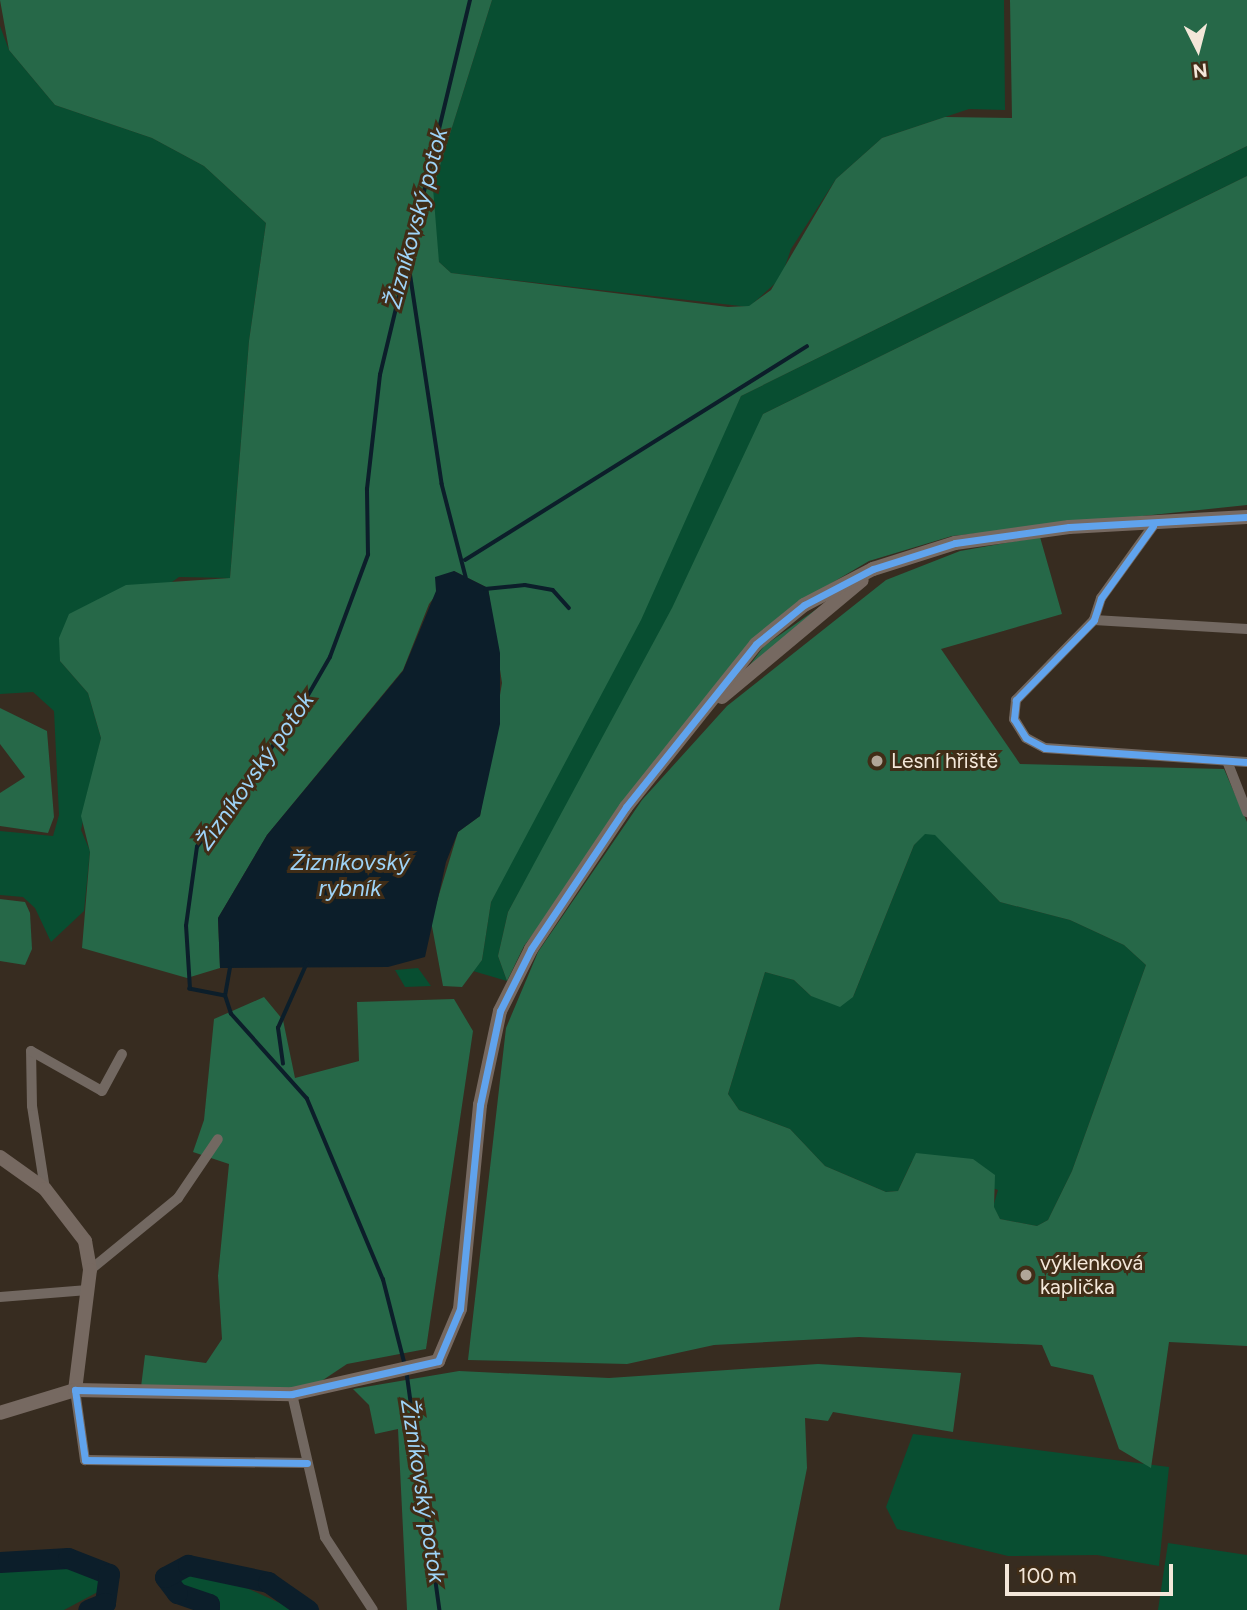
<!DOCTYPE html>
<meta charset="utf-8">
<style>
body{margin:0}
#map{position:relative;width:1247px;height:1610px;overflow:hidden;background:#372c20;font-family:Figtree,sans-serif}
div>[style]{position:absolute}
.green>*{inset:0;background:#084e31}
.forest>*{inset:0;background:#266848}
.water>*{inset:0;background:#0c1e2a}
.stream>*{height:3.5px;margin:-1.75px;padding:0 1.75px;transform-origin:1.75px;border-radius:1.75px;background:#0c1e2a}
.river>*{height:21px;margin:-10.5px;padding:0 10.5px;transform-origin:10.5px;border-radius:10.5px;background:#0c1e2a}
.street>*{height:10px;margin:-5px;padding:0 5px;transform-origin:5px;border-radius:5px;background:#726861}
.secondary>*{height:14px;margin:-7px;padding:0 7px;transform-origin:7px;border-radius:7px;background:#766961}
.cycleway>*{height:7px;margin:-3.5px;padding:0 3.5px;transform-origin:3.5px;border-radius:3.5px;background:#60a3ed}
.dots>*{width:19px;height:19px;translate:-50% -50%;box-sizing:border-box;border:4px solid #402d17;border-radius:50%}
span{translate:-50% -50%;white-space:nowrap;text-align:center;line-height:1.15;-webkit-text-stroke:6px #402d17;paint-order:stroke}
.poi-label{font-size:21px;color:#f3e7d9}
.left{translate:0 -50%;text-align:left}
.water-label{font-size:23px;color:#9ed3f7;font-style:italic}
.north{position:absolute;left:1163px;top:14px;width:70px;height:70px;-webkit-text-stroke:5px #402d17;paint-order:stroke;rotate:174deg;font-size:19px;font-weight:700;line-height:28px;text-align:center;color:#f3e7d9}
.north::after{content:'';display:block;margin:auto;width:24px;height:32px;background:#f3e7d9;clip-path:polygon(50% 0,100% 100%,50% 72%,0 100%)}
.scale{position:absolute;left:1005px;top:1564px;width:168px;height:32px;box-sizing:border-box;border:4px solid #f3e7d9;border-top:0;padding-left:9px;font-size:21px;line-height:24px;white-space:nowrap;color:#f3e7d9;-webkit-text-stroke:5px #402d17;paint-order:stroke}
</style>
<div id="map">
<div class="green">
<i style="clip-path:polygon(492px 0,1004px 0,1005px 110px,969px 109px,882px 138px,836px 179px,791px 249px,781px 278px,749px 307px,451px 273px,439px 262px,433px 237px,433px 188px)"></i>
<i style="clip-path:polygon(0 26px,9px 50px,55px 105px,152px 138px,204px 166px,266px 223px,249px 341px,230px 578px,179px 577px,60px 661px,88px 693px,101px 738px,81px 830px,90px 851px,84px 911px,51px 942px,35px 908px,23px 897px,0 895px,0 831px,53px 836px,59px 815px,54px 711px,33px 692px,0 694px)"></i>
<i style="clip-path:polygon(1247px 146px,1247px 176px,763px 414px,733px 509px,508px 912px,498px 956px,507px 981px,473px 971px,482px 960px,491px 902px,741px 396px)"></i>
<i style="clip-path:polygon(924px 834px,935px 834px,1000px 902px,1070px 920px,1124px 945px,1146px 965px,1072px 1171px,1048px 1220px,1037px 1226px,1000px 1219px,993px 1207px,998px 1190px,912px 1161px,898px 1191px,886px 1192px,825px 1166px,790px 1129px,739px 1110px,728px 1094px,765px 972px,794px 980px,811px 996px,853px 997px,914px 845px)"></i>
<i style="clip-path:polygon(418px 968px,431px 986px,405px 987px,395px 970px)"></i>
<i style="clip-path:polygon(913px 1434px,1169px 1467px,1159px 1566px,1097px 1555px,1008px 1556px,897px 1529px,886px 1507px)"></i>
<i style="clip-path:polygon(1168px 1543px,1247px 1555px,1247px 1610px,1158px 1610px)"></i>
<i style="clip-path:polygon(47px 1560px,107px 1581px,107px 1587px,64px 1610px,0 1610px,0 1571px)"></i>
<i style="clip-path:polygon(178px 1575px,218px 1575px,295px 1610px,220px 1610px,210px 1598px,175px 1583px)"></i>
</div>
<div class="forest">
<i style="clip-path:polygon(0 0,492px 0,433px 188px,439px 262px,451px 273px,728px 307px,749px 306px,771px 290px,836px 179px,882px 138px,945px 117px,1012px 118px,1010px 0,1247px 0,1247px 146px,741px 396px,641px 620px,491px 902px,482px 960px,462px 987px,443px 986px,431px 921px,458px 832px,480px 816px,502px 683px,488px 588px,454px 571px,429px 604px,403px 670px,267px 835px,218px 918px,220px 968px,187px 978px,82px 948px,90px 852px,81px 816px,101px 738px,88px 693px,60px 661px,59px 638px,69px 614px,126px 585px,230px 578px,249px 341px,266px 223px,204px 166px,152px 138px,55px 105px,9px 50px)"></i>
<i style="clip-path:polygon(1247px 176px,1247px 505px,952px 536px,869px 561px,801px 601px,697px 712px,524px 946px,507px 981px,498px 956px,508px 912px,672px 608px,763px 414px)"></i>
<i style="clip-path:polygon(evenodd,1040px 537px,1062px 614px,941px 649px,1020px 764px,1224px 769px,1247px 822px,1247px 1346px,1169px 1342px,1151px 1468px,1119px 1449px,1093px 1375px,1051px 1366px,1042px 1345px,859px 1337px,714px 1345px,627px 1364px,468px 1360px,506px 1028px,538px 952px,642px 800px,727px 706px,886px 580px,960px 551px,1040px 537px,925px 834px,935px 835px,1000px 902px,1070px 920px,1124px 945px,1146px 965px,1072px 1171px,1048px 1220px,1037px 1226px,1000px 1219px,994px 1207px,995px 1175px,973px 1159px,916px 1153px,898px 1191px,886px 1192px,825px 1166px,790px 1129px,739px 1110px,728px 1094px,765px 972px,794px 980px,811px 996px,840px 1007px,853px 997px,914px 845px,925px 834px)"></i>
<i style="clip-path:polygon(831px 599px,746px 670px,764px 646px)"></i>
<i style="clip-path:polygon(0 708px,47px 731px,54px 817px,48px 833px,0 826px,0 793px,25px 777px,0 744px)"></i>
<i style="clip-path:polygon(0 899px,25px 902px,30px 913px,32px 949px,25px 965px,0 961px)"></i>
<i style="clip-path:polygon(264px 997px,283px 1020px,295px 1078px,359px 1061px,357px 1002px,454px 999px,473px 1031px,426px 1349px,347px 1364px,308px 1390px,141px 1387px,145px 1355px,206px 1363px,222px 1339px,218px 1276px,229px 1164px,193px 1152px,204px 1120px,214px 1019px)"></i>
<i style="clip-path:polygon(818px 1364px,961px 1373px,953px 1432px,833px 1412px,828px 1421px,805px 1418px,807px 1468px,779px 1610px,407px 1610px,398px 1429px,375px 1434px,369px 1405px,353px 1389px,459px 1371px,609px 1378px)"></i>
</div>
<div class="water">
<i style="clip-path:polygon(454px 571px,488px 588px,500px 653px,500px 724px,480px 816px,458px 832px,446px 862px,425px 957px,388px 967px,220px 968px,218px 918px,267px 835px,403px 671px,436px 591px,435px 577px)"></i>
</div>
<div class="stream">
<i style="left:409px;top:265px;width:221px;rotate:81.4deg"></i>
<i style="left:442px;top:484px;width:96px;rotate:75.5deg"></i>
<i style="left:465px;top:560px;width:403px;rotate:-32deg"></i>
<i style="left:485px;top:589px;width:40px;rotate:-5.7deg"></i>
<i style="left:525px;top:585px;width:28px;rotate:10deg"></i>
<i style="left:553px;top:590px;width:24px;rotate:48deg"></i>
<i style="left:225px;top:996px;width:28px;rotate:-80deg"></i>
<i style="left:283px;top:1064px;width:36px;rotate:-98deg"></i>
<i style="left:278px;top:1028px;width:71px;rotate:-66deg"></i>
<i style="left:405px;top:1366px;width:89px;rotate:-104.3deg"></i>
<i style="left:383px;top:1280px;width:196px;rotate:-112.8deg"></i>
<i style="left:307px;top:1099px;width:114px;rotate:-131.8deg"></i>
<i style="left:231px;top:1014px;width:19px;rotate:-108deg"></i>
<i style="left:225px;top:996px;width:36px;rotate:-169deg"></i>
<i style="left:190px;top:989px;width:63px;rotate:-93.6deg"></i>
<i style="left:186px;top:926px;width:80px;rotate:-82.1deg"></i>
<i style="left:197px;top:847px;width:170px;rotate:-53.1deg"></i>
<i style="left:299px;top:711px;width:62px;rotate:-60.1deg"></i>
<i style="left:330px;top:657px;width:109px;rotate:-69.6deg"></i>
<i style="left:368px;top:555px;width:66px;rotate:-90.9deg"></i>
<i style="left:367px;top:489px;width:115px;rotate:-83.5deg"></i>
<i style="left:380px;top:375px;width:386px;rotate:-76.5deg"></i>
<i style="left:407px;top:1373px;width:239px;rotate:82.1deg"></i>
</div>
<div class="river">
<i style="left:0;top:1562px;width:68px;rotate:-3.4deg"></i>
<i style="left:68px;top:1558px;width:44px;rotate:21.3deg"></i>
<i style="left:109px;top:1574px;width:29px;rotate:98deg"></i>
<i style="left:105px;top:1603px;width:18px;rotate:158deg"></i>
<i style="left:209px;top:1610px;width:6px;rotate:-90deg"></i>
<i style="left:209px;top:1604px;width:34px;rotate:-161deg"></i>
<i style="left:177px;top:1593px;width:20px;rotate:-127deg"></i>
<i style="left:165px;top:1577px;width:26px;rotate:-28deg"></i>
<i style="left:188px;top:1565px;width:82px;rotate:12deg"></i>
<i style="left:268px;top:1582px;width:49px;rotate:35deg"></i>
</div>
<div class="street">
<i style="left:1153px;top:526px;width:89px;rotate:125.8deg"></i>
<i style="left:1101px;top:598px;width:23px;rotate:108deg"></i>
<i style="left:1094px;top:620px;width:112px;rotate:134.3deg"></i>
<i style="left:1016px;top:700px;width:19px;rotate:96deg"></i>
<i style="left:1014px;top:719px;width:22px;rotate:58deg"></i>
<i style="left:1026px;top:738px;width:21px;rotate:28deg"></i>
<i style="left:1045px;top:748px;width:202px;rotate:4deg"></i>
<i style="left:1094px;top:620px;width:153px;rotate:3.4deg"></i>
<i style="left:1227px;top:761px;width:55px;rotate:68.6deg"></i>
<i style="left:45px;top:1189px;width:84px;rotate:-98.9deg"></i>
<i style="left:32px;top:1106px;width:55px;rotate:-91deg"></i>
<i style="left:31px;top:1051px;width:81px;rotate:29.4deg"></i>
<i style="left:102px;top:1091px;width:42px;rotate:-61.6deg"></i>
<i style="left:90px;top:1270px;width:114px;rotate:-39.3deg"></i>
<i style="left:178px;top:1198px;width:71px;rotate:-55.9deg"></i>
<i style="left:0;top:1297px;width:88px;rotate:-4.5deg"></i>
<i style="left:75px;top:1390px;width:71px;rotate:81.9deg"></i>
<i style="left:85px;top:1460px;width:222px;rotate:0.8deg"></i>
<i style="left:292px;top:1394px;width:147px;rotate:77deg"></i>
<i style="left:325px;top:1537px;width:87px;rotate:56.7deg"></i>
</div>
<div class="secondary">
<i style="left:722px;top:697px;width:182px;rotate:-39.9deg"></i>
<i style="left:0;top:1157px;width:55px;rotate:35.4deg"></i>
<i style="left:45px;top:1189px;width:66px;rotate:52.4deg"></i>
<i style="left:85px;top:1241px;width:29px;rotate:80deg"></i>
<i style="left:90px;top:1270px;width:121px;rotate:97.1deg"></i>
<i style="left:75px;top:1390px;width:78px;rotate:163deg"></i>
<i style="left:75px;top:1390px;width:217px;rotate:1.1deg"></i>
<i style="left:292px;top:1394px;width:150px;rotate:-12.7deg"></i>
<i style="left:438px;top:1361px;width:56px;rotate:-67.1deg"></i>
<i style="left:460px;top:1309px;width:205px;rotate:-84.4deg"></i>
<i style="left:480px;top:1105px;width:96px;rotate:-78deg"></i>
<i style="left:500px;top:1011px;width:69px;rotate:-63.4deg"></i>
<i style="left:531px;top:949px;width:171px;rotate:-56.2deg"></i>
<i style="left:626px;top:807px;width:208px;rotate:-51.4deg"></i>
<i style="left:756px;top:644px;width:62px;rotate:-39.1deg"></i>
<i style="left:804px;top:605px;width:78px;rotate:-27.6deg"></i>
<i style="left:873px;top:569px;width:86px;rotate:-17.6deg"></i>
<i style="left:955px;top:543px;width:115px;rotate:-8deg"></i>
<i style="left:1069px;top:527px;width:178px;rotate:-3.2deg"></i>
</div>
<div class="cycleway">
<i style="left:1153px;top:526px;width:89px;rotate:125.8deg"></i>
<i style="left:1101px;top:598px;width:23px;rotate:108deg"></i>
<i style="left:1094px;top:620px;width:112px;rotate:134.3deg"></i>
<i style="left:1016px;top:700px;width:19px;rotate:96deg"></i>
<i style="left:1014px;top:719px;width:22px;rotate:58deg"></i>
<i style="left:1026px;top:738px;width:21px;rotate:28deg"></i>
<i style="left:1045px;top:748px;width:202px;rotate:4deg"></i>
<i style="left:307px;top:1463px;width:222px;rotate:-179.2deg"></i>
<i style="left:85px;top:1460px;width:71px;rotate:-98.1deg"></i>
<i style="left:75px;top:1390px;width:217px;rotate:1.1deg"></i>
<i style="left:292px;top:1394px;width:150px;rotate:-12.7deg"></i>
<i style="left:438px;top:1361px;width:56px;rotate:-67.1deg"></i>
<i style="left:460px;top:1309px;width:205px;rotate:-84.4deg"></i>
<i style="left:480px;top:1105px;width:96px;rotate:-78deg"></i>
<i style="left:500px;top:1011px;width:69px;rotate:-63.4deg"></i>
<i style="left:531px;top:949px;width:171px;rotate:-56.2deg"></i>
<i style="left:626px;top:807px;width:208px;rotate:-51.4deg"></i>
<i style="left:756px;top:644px;width:62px;rotate:-39.1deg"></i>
<i style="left:804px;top:605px;width:78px;rotate:-27.6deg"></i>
<i style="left:873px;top:569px;width:86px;rotate:-17.6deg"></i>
<i style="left:955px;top:543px;width:115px;rotate:-8deg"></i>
<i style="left:1069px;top:527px;width:178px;rotate:-3.2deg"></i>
</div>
<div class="dots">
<i style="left:877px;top:761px;background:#b1a698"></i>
<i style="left:1026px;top:1275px;background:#b1a698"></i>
</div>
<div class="poi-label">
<span class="left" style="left:891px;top:761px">Lesní hřiště</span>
<span class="left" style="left:1040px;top:1275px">výklenková<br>kaplička</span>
</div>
<div class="water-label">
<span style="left:416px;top:218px;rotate:-75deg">Žizníkovský potok</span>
<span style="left:255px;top:771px;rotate:-55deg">Žizníkovský potok</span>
<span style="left:350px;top:875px">Žizníkovský<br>rybník</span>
<span style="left:423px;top:1491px;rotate:81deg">Žizníkovský potok</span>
</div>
<div class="north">N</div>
<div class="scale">100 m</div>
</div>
